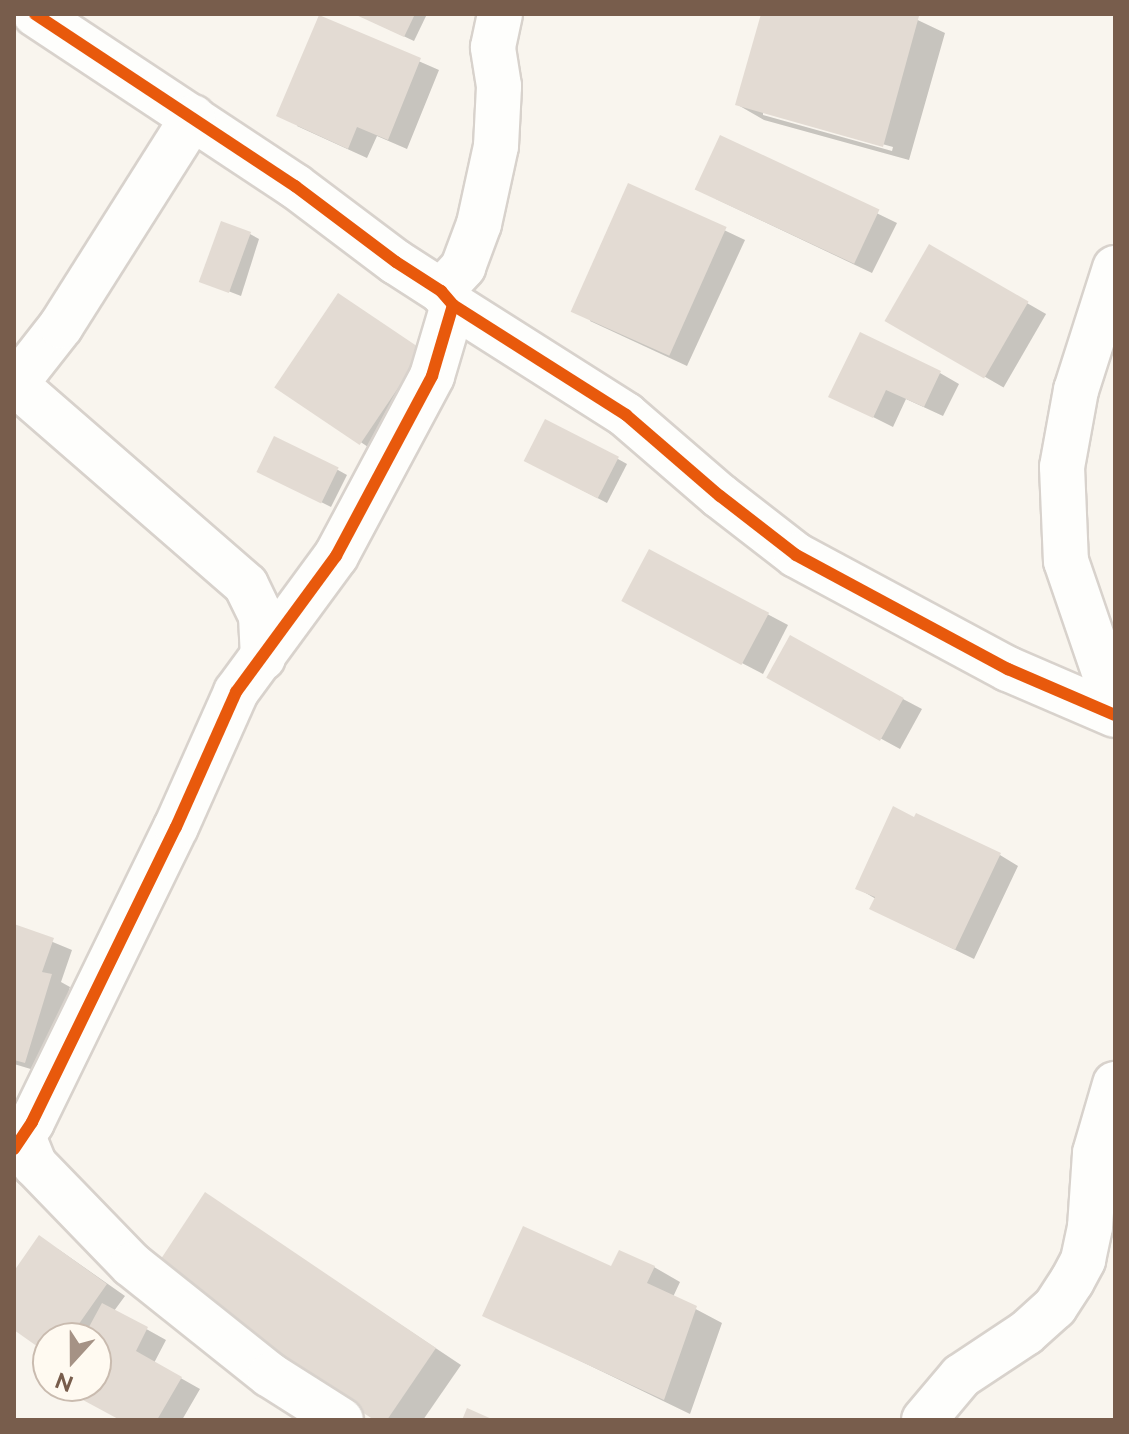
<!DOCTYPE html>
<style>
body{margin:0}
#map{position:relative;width:1129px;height:1434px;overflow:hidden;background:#f9f5ee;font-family:Raleway,sans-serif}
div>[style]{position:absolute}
.shadow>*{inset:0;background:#0003;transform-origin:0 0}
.building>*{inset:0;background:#e3dbd3;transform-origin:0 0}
.roads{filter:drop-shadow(2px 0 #d8d2cc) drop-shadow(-2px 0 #d8d2cc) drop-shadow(0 2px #d8d2cc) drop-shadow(0 -2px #d8d2cc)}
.street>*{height:44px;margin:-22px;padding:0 22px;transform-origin:22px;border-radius:22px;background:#fefefc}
.cycleway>*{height:12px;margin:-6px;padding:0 6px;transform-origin:6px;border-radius:6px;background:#e8590c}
span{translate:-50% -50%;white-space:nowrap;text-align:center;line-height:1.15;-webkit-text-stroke:8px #fffaf1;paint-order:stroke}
.frame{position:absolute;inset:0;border:16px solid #785d4c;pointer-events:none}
.north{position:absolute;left:32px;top:1322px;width:80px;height:80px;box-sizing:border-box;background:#fffaf1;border:2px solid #c9bbaf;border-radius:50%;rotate:201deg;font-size:22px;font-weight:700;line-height:32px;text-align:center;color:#785d4c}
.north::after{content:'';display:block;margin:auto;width:28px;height:36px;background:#a59285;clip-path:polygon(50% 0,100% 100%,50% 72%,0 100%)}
</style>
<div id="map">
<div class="shadow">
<i style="clip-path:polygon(356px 14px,427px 14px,414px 41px)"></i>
<i style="clip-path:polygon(evenodd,763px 14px,905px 14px,945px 33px,909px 160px,764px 120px,738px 105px,763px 14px,763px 111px,893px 147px,892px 151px,763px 115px,763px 111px)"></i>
<i style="clip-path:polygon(320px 18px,439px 70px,407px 149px,377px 136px,367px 158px,297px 126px)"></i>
<i style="clip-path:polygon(720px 137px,897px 223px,872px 273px,716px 199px)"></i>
<i style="clip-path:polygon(629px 185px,745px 240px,687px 366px,590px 321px)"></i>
<i style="clip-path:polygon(250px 234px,259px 239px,241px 296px,202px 281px)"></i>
<i style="left:930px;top:247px;width:134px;height:85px;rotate:30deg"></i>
<i style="left:339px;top:296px;width:121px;height:109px;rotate:34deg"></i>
<i style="clip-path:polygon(940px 373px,959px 384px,943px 416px,906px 399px,893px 427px,831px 396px)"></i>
<i style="clip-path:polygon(618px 459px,627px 464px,607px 503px,534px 465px)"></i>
<i style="clip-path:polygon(338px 470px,347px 475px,331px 507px,269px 476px)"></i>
<i style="clip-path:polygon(650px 552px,788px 625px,763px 674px,642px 611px)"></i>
<i style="clip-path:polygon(788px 688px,903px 699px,922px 709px,900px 749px)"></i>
<i style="clip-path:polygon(1000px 855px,1018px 866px,974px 959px,890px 918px,876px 899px,857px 888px)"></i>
<i style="clip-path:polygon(14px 926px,72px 950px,61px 982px,70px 987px,44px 1073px,14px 1064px)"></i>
<i style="clip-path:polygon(206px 1195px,461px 1365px,423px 1420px,378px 1420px)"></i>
<i style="clip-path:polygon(58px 1249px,125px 1296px,114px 1311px,166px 1340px,154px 1363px,200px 1389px,182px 1420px,122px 1420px,61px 1386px,96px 1386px,96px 1338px,48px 1338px,48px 1351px,14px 1327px,14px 1274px)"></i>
<i style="clip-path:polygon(654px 1267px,680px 1282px,673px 1297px,722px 1323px,690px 1414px,485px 1315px,611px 1269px)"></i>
</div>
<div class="building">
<i style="clip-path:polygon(354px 14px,415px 14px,404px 37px)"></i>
<i style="clip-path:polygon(761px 14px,919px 16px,883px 147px,735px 105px)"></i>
<i style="clip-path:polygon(319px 15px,421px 58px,388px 140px,357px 127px,348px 149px,276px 116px)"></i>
<i style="left:720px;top:135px;width:176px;height:60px;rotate:25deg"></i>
<i style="left:628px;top:183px;width:108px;height:141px;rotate:24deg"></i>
<i style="left:221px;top:221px;width:32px;height:65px;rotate:20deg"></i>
<i style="left:929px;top:244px;width:115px;height:89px;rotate:30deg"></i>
<i style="left:338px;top:293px;width:103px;height:114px;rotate:34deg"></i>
<i style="clip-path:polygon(860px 332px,941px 371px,924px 407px,886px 390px,873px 418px,828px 397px)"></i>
<i style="left:545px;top:419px;width:83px;height:47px;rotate:27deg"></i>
<i style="left:274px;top:436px;width:72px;height:40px;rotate:26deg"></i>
<i style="left:649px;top:549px;width:136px;height:59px;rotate:28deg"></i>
<i style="left:790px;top:635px;width:130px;height:49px;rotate:29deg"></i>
<i style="clip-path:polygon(893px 806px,914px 817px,916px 813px,1001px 853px,955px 950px,869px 909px,875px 897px,855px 889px)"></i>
<i style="clip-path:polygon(14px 924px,54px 938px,42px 972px,52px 974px,25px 1063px,14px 1060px)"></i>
<i style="clip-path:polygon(205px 1192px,436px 1348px,387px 1420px,374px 1420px,153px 1271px)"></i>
<i style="clip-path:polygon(523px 1226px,611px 1266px,619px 1250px,655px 1266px,647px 1283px,697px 1306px,664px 1400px,482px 1316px)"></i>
<i style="clip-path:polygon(39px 1235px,107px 1284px,69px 1338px,48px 1338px,48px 1354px,14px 1330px,14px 1271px)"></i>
<i style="clip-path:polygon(102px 1303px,148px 1327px,136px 1351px,182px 1377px,157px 1420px,120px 1420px,57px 1386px,96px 1386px,96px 1338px,83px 1338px)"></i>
<i style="clip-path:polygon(467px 1408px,494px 1420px,462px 1420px)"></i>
</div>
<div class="roads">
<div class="street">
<i style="left:35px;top:14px;width:312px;rotate:33.5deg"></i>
<i style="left:295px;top:186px;width:126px;rotate:37deg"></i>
<i style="left:396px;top:262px;width:54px;rotate:32.8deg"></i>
<i style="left:441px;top:291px;width:18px;rotate:49deg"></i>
<i style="left:453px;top:305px;width:205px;rotate:32.4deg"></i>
<i style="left:626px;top:415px;width:124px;rotate:40.8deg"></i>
<i style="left:720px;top:496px;width:96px;rotate:37.8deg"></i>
<i style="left:796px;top:555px;width:241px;rotate:28.3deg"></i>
<i style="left:1008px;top:669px;width:116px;rotate:23.3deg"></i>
<i style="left:1115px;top:268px;width:128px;rotate:107.7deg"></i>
<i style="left:1076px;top:390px;width:78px;rotate:100.3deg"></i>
<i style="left:1062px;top:467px;width:94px;rotate:87.6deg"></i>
<i style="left:1066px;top:561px;width:151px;rotate:71.1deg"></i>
<i style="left:441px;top:291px;width:33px;rotate:-47deg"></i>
<i style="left:463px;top:267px;width:46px;rotate:-69.6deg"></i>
<i style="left:479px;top:224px;width:80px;rotate:-77.7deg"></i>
<i style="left:496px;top:146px;width:60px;rotate:-87.1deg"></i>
<i style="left:499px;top:86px;width:39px;rotate:-99deg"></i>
<i style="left:493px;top:47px;width:34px;rotate:-78deg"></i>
<i style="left:15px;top:384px;width:306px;rotate:41deg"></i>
<i style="left:246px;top:585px;width:34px;rotate:64deg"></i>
<i style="left:261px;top:616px;width:42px;rotate:87.3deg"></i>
<i style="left:14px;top:386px;width:76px;rotate:-51.9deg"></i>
<i style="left:61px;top:326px;width:247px;rotate:-57.7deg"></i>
<i style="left:23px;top:1136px;width:31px;rotate:68deg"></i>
<i style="left:35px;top:1165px;width:139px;rotate:45.9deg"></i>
<i style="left:132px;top:1265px;width:176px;rotate:38.6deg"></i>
<i style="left:270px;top:1375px;width:84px;rotate:32.4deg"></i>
<i style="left:14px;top:1149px;width:32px;rotate:-56deg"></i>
<i style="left:32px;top:1122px;width:328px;rotate:-64deg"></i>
<i style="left:176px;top:827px;width:148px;rotate:-66deg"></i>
<i style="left:236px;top:692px;width:169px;rotate:-53.7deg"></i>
<i style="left:336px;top:556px;width:204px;rotate:-61.9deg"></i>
<i style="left:432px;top:376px;width:74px;rotate:-73.5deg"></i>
<i style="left:924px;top:1420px;width:57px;rotate:-49.9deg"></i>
<i style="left:961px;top:1376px;width:78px;rotate:-33.5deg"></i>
<i style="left:1026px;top:1333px;width:39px;rotate:-42deg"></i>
<i style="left:1055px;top:1307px;width:31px;rotate:-57deg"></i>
<i style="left:1072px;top:1281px;width:24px;rotate:-62deg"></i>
<i style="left:1083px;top:1260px;width:34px;rotate:-78deg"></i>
<i style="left:1090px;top:1227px;width:74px;rotate:-86.1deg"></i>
<i style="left:1095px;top:1153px;width:72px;rotate:-73.8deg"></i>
</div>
</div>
<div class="cycleway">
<i style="left:35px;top:14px;width:312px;rotate:33.5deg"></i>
<i style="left:295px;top:186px;width:126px;rotate:37deg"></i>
<i style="left:396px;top:262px;width:54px;rotate:32.8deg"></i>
<i style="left:441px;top:291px;width:18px;rotate:49deg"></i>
<i style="left:453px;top:305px;width:205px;rotate:32.4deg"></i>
<i style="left:626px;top:415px;width:124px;rotate:40.8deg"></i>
<i style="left:720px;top:496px;width:96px;rotate:37.8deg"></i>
<i style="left:796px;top:555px;width:241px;rotate:28.3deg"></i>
<i style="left:1008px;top:669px;width:116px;rotate:23.3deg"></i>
<i style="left:14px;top:1149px;width:32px;rotate:-56deg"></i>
<i style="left:32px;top:1122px;width:328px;rotate:-64deg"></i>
<i style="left:176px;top:827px;width:148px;rotate:-66deg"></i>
<i style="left:236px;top:692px;width:169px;rotate:-53.7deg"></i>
<i style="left:336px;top:556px;width:204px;rotate:-61.9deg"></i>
<i style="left:432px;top:376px;width:74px;rotate:-73.5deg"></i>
</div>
<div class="frame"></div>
<div class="north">N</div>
</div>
